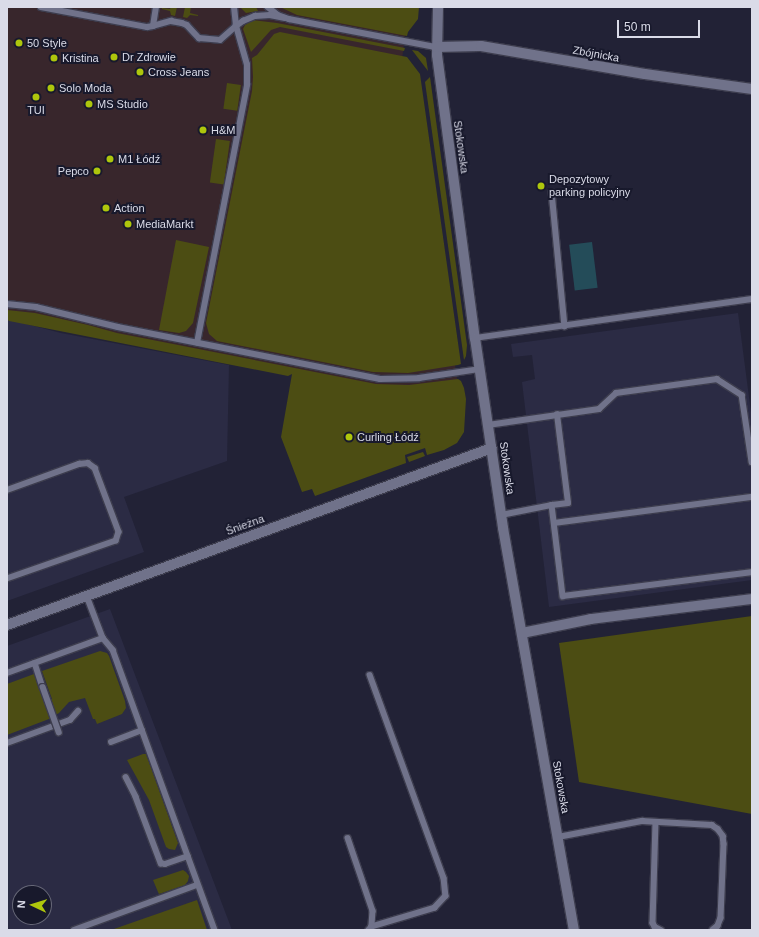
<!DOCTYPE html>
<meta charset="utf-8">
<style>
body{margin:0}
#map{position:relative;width:759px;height:937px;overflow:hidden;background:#222236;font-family:Arial,sans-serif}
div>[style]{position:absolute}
.commercial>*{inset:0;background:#38262c}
.built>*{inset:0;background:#2b2b44}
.green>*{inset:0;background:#4c4d13;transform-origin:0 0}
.water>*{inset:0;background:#244c59;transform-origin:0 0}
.roads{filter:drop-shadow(1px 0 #3d3d4e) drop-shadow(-1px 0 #3d3d4e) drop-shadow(0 1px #3d3d4e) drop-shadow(0 -1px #3d3d4e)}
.service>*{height:5.5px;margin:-2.75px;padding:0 2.75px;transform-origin:2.75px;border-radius:2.75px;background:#70728a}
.minor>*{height:10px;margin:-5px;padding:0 5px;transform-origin:5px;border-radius:5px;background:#70728a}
.bridges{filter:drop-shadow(1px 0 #3d3d4e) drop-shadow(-1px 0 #3d3d4e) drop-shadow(0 1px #3d3d4e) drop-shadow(0 -1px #3d3d4e)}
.service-bridge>*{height:5.5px;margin:-2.75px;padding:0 2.75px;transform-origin:2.75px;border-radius:2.75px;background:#70728a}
.dots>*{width:11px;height:11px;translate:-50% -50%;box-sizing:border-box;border:2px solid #18192c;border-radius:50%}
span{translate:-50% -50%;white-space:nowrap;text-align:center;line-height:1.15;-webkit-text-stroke:4px #18192c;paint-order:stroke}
.poi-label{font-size:11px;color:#dadbe8}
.left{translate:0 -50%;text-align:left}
.right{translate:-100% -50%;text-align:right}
.street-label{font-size:11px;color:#dadbe8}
.frame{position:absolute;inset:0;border:8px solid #dadbe8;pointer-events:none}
.north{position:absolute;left:12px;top:885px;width:40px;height:40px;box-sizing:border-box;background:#18192c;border:1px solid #666777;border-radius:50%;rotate:274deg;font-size:11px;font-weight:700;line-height:16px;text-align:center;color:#dadbe8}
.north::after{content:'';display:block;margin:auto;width:14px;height:18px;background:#aec60c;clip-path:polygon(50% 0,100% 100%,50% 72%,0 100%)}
.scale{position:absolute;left:617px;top:20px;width:83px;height:18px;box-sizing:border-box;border:2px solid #dadbe8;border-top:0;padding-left:5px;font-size:12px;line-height:14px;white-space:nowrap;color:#dadbe8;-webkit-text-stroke:3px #18192c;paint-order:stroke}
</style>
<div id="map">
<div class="commercial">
<i style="clip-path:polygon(7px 7px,415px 7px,406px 27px,402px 60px,415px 78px,458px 386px,397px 391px,7px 315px)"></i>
</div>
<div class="built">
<i style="clip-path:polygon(738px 313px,752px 420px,752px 580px,549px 607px,522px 382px,535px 379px,532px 355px,513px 357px,511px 344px)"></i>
<i style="clip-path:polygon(7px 319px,61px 333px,229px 365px,227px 461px,124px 497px,144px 552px,7px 601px)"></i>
<i style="clip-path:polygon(evenodd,110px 609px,232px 930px,7px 930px,7px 646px,110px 609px,20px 893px,44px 893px,44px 917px,20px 917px,20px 893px)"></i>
</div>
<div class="green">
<i style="clip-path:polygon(171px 7px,177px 7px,175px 16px,171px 15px,170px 11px,162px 9px,162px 8px,170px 9px)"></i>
<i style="clip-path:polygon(185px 7px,191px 7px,190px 13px,198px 15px,198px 16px,190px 15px,187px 18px,183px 17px)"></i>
<i style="clip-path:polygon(240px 7px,256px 7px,258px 11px,246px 13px)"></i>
<i style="clip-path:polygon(280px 7px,419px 7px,418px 19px,408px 32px,407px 36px,297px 15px)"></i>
<i style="clip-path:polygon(253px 20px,277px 23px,405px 48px,404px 51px,280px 27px,271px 30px,251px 52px,243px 29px,245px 25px)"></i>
<i style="clip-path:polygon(280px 32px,407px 57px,420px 74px,461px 364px,458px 365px,408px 373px,373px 372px,217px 341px,209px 334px,206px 323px,252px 91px,253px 77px,252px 58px,257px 55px,274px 34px)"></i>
<i style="clip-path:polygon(412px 50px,418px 51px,426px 58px,428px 71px)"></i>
<i style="clip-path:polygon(430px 77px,467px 345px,466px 356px,464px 360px,425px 82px)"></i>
<i style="left:227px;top:83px;width:14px;height:26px;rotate:8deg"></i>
<i style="left:216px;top:139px;width:14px;height:44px;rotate:8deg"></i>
<i style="clip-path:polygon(176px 240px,209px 247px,193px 323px,186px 331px,179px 333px,159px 330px)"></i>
<i style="clip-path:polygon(7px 310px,35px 313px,88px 325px,117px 333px,376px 384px,409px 385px,458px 379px,461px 381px,464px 388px,466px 399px,464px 432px,457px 443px,444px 450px,427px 455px,425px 448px,405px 455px,406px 463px,315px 496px,312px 489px,302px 492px,281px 437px,292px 374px,288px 376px,9px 321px,7px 319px)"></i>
<i style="clip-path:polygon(423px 452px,425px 456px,409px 462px,407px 457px)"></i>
<i style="clip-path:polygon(752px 616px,752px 814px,579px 782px,559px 643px)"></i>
<i style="clip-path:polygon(100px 651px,107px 653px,109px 656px,125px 701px,126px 708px,122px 714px,97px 724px,95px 719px,93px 719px,85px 698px,69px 702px,59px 713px,49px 719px,7px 735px,7px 684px,34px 674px,45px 702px,52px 699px,42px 671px)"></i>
<i style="clip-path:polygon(143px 754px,146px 754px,178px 843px,175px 850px,169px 849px,166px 847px,149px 800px,127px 760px)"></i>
<i style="clip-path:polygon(183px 870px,186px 872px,189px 876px,188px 881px,185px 885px,159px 894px,158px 892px,153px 880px)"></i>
<i style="clip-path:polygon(197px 900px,207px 930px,111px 930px)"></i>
</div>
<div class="water">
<i style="left:592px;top:242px;width:46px;height:23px;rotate:83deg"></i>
</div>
<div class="roads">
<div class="service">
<i style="left:41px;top:7px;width:108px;rotate:10.7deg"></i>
<i style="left:147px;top:27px;width:6px;rotate:-9deg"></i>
<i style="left:153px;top:26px;width:19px;rotate:-81deg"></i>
<i style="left:268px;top:7px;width:13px;rotate:39deg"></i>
<i style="left:278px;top:15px;width:12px;rotate:20deg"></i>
<i style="left:289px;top:19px;width:150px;rotate:10.8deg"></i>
<i style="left:153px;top:26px;width:19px;rotate:-16deg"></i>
<i style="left:171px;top:21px;width:11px;rotate:10deg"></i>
<i style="left:182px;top:23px;width:5px;rotate:22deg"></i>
<i style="left:187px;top:25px;width:18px;rotate:47deg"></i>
<i style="left:199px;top:38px;width:21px;rotate:5deg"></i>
<i style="left:220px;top:40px;width:21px;rotate:-41deg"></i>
<i style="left:236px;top:26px;width:19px;rotate:-96deg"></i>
<i style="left:552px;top:192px;width:135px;rotate:84.5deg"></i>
<i style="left:7px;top:304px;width:29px;rotate:6deg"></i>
<i style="left:36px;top:307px;width:84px;rotate:13.7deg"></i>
<i style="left:118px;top:327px;width:267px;rotate:11.2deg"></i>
<i style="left:380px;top:379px;width:39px;rotate:-1deg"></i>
<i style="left:419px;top:378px;width:62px;rotate:-8.4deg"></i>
<i style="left:475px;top:338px;width:280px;rotate:-8deg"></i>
<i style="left:197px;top:343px;width:263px;rotate:-79deg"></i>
<i style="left:247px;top:85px;width:20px;rotate:-90deg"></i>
<i style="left:247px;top:65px;width:41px;rotate:-105.8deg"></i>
<i style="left:236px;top:26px;width:9px;rotate:-36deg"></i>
<i style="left:243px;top:21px;width:13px;rotate:-23deg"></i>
<i style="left:255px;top:16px;width:15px;rotate:-4deg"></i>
<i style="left:270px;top:15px;width:15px;rotate:11deg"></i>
<i style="left:488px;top:425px;width:112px;rotate:-8.2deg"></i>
<i style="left:599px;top:409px;width:23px;rotate:-43deg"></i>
<i style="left:616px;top:393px;width:102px;rotate:-7.9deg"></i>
<i style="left:717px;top:379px;width:30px;rotate:33deg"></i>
<i style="left:742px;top:395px;width:68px;rotate:81.5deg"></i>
<i style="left:7px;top:490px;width:77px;rotate:-19.9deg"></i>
<i style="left:79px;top:464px;width:9px;rotate:-6deg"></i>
<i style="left:88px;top:463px;width:9px;rotate:36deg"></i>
<i style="left:95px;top:468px;width:68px;rotate:69.4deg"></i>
<i style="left:119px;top:532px;width:9px;rotate:108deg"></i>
<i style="left:116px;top:541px;width:115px;rotate:160.8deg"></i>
<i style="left:552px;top:505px;width:16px;rotate:-7deg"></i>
<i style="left:568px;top:503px;width:89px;rotate:-97.1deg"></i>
<i style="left:501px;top:515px;width:52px;rotate:-11.1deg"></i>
<i style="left:552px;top:505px;width:92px;rotate:83.1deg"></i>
<i style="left:563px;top:596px;width:191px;rotate:-7.2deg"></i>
<i style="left:554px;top:523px;width:200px;rotate:-7.5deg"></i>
<i style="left:87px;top:596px;width:45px;rotate:69.1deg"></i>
<i style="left:103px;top:638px;width:16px;rotate:50deg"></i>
<i style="left:113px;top:650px;width:298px;rotate:70deg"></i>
<i style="left:35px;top:663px;width:25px;rotate:72deg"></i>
<i style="left:7px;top:673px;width:102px;rotate:-20deg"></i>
<i style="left:370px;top:675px;width:216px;rotate:70deg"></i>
<i style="left:444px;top:878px;width:18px;rotate:84deg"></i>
<i style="left:446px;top:896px;width:16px;rotate:133deg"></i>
<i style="left:435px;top:908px;width:66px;rotate:163.2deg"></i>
<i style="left:111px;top:742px;width:33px;rotate:-21deg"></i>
<i style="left:7px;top:743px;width:67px;rotate:-20.1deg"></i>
<i style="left:70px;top:720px;width:12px;rotate:-48deg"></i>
<i style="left:126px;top:777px;width:22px;rotate:63deg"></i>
<i style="left:136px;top:797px;width:71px;rotate:69.3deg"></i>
<i style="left:161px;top:863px;width:4px;rotate:14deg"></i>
<i style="left:165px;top:864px;width:24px;rotate:-19deg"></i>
<i style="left:656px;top:822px;width:101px;rotate:91.7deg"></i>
<i style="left:653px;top:923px;width:4px;rotate:63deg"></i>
<i style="left:655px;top:927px;width:7px;rotate:27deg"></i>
<i style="left:558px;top:837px;width:86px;rotate:-10.8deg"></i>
<i style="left:642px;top:821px;width:70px;rotate:3.3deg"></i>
<i style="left:712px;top:825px;width:7px;rotate:34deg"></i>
<i style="left:718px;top:829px;width:9px;rotate:54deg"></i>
<i style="left:723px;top:836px;width:8px;rotate:83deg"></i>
<i style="left:724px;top:844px;width:74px;rotate:92.3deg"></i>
<i style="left:721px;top:918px;width:9px;rotate:111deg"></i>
<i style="left:718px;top:926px;width:6px;rotate:141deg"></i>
<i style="left:348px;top:838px;width:77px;rotate:71.1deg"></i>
<i style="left:373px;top:911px;width:16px;rotate:94deg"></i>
<i style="left:372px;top:927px;width:4px;rotate:135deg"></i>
<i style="left:74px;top:930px;width:131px;rotate:-20.1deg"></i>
</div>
<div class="minor">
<i style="left:438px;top:7px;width:48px;rotate:91.2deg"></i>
<i style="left:437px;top:55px;width:286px;rotate:82.4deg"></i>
<i style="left:475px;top:338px;width:192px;rotate:81.6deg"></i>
<i style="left:503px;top:528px;width:408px;rotate:80deg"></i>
<i style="left:436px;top:47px;width:45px;rotate:-1.3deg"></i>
<i style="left:481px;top:46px;width:166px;rotate:9.7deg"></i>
<i style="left:645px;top:74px;width:108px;rotate:8deg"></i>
<i style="left:7px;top:625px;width:516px;rotate:-20.05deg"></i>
<i style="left:522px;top:633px;width:70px;rotate:-11.5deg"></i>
<i style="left:591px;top:619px;width:162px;rotate:-7.1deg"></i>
</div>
</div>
<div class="bridges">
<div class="service-bridge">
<i style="left:43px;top:687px;width:48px;rotate:70.4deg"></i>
</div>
</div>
<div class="dots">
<i style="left:19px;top:43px;background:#aec60c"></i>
<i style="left:114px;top:57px;background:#aec60c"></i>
<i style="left:54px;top:58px;background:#aec60c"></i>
<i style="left:140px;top:72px;background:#aec60c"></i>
<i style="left:51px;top:88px;background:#aec60c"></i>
<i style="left:36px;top:97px;background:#aec60c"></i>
<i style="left:89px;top:104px;background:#aec60c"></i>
<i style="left:203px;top:130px;background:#aec60c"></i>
<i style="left:110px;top:159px;background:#aec60c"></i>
<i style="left:97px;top:171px;background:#aec60c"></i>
<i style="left:541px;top:186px;background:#aec60c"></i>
<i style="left:106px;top:208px;background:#aec60c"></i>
<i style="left:128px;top:224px;background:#aec60c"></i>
<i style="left:349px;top:437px;background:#aec60c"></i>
</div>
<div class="poi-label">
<span class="left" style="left:27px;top:43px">50 Style</span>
<span class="left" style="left:122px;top:57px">Dr Zdrowie</span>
<span class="left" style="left:62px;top:58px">Kristina</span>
<span class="left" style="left:148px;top:72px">Cross Jeans</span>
<span class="left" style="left:59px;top:88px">Solo Moda</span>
<span class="left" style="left:97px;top:104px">MS Studio</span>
<span style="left:36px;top:110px">TUI</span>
<span class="left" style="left:211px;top:130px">H&amp;M</span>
<span class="left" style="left:118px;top:159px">M1 Łódź</span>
<span class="right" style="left:89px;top:171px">Pepco</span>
<span class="left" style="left:549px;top:186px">Depozytowy<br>parking policyjny</span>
<span class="left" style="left:114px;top:208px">Action</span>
<span class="left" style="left:136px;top:224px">MediaMarkt</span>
<span class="left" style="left:357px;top:437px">Curling Łódź</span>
</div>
<div class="street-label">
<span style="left:596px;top:54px;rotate:10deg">Zbójnicka</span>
<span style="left:461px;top:147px;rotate:82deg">Stokowska</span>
<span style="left:507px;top:468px;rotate:82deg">Stokowska</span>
<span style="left:245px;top:525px;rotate:-20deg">Śnieżna</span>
<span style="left:561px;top:787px;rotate:80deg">Stokowska</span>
</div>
<div class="frame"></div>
<div class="north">N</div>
<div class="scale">50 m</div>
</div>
